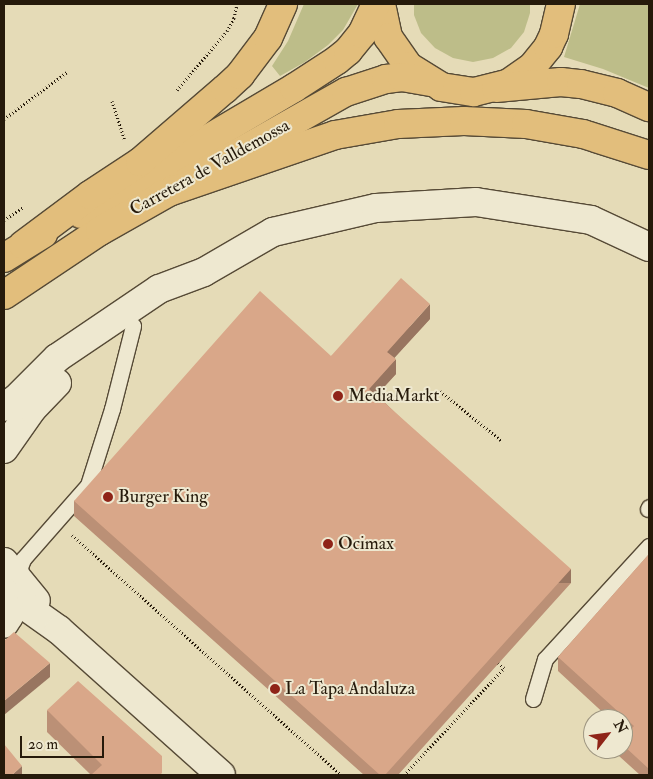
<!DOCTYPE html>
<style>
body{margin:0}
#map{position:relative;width:653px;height:779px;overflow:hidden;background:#e5dbb7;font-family:"IM FELL Double Pica",serif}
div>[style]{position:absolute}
.green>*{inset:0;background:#bdbd89}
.path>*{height:3px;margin-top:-1.5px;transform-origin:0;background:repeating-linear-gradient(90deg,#261a0b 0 1px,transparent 0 3.5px)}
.roads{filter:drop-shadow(1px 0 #564a36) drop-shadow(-1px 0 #564a36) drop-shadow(0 1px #564a36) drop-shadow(0 -1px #564a36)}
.lane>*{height:15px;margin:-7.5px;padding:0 7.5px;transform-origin:7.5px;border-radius:7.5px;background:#eee8d0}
.street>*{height:28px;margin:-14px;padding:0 14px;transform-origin:14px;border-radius:14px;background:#eee8d0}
.primary>*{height:28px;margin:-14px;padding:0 14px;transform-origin:14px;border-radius:14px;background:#e2be7c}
.highway>*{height:28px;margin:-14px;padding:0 14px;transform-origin:14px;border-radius:14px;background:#e2be7c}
.wall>*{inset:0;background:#bb9076}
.shaded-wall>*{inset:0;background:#987560;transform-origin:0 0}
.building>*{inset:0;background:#d9a789}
.dots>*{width:14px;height:14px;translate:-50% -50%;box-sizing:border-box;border:2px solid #eee8d0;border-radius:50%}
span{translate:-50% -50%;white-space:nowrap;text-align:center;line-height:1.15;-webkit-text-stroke:4px #eee8d0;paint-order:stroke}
.street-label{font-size:18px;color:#261a0b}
.poi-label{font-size:18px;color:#261a0b}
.left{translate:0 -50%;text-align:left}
.frame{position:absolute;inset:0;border:5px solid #261a0b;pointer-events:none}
.north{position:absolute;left:583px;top:709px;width:50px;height:50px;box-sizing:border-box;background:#eee8d0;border:1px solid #9e9681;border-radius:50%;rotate:60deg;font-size:14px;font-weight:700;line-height:20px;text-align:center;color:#261a0b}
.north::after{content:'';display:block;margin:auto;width:18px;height:22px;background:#8f2418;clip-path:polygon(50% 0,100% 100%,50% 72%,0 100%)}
.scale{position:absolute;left:20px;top:736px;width:84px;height:22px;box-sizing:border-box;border:2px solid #261a0b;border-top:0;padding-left:6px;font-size:15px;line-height:18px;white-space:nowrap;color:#261a0b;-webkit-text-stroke:4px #eee8d0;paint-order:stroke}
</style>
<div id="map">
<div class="green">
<i style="clip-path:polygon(304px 4px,358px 4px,343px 30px,328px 45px,305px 62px,280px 76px,272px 66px,288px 41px)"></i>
<i style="clip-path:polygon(414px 4px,530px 4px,530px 13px,524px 32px,511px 48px,493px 58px,473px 62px,453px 58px,435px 48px,421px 33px,414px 15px)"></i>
<i style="clip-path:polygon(580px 4px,649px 4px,649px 88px,603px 69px,564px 57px)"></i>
</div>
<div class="path">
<i style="left:177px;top:90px;width:77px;rotate:-49.7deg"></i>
<i style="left:227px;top:31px;width:15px;rotate:-62deg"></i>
<i style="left:234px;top:18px;width:14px;rotate:-78deg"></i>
<i style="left:112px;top:101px;width:40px;rotate:72deg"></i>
<i style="left:4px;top:119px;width:79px;rotate:-36.7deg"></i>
<i style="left:4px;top:220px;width:23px;rotate:-34deg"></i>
<i style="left:440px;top:391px;width:80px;rotate:38.9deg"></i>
<i style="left:72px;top:535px;width:361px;rotate:41.7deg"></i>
<i style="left:404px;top:775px;width:146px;rotate:-46.9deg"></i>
<i style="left:504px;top:668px;width:11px;rotate:-139deg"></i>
</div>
<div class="roads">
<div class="lane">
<i style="left:648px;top:509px;width:2px;rotate:-63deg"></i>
<i style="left:22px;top:580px;width:13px;rotate:-99deg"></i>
<i style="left:20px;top:567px;width:9px;rotate:-69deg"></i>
<i style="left:23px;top:559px;width:98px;rotate:-48.7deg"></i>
<i style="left:88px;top:485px;width:80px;rotate:-72.5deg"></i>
<i style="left:112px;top:409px;width:86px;rotate:-75.8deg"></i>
<i style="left:533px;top:699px;width:42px;rotate:-73.3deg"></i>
<i style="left:545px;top:659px;width:154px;rotate:-47.4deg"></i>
</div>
<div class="street">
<i style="left:4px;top:407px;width:14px;rotate:-34deg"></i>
<i style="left:16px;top:399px;width:58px;rotate:-45deg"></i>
<i style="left:57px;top:358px;width:123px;rotate:-34.1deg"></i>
<i style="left:159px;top:289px;width:48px;rotate:-20.7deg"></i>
<i style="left:204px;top:272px;width:80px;rotate:-30.1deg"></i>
<i style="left:273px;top:232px;width:106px;rotate:-13.1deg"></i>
<i style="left:376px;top:208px;width:100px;rotate:-3.4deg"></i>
<i style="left:476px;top:202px;width:116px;rotate:8.9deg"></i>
<i style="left:591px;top:220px;width:64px;rotate:25deg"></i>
<i style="left:4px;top:449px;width:49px;rotate:-55deg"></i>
<i style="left:32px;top:409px;width:36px;rotate:-46deg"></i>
<i style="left:4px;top:562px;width:50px;rotate:50.6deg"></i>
<i style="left:4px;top:591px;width:67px;rotate:35.3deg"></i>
<i style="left:59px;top:630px;width:217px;rotate:41.8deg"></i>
<i style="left:4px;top:592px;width:18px;rotate:74deg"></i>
<i style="left:9px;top:609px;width:7px;rotate:90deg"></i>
<i style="left:9px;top:616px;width:9px;rotate:122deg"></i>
</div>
<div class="primary">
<i style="left:381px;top:4px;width:34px;rotate:78deg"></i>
<i style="left:388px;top:37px;width:35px;rotate:55deg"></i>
<i style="left:408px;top:66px;width:39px;rotate:32deg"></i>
<i style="left:441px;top:87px;width:33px;rotate:9deg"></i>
<i style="left:474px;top:92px;width:36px;rotate:-14deg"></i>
<i style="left:509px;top:83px;width:28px;rotate:-35deg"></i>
<i style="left:532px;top:67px;width:26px;rotate:-51deg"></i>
<i style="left:548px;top:47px;width:14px;rotate:-65deg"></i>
<i style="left:554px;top:34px;width:31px;rotate:-77deg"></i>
<i style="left:81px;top:214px;width:247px;rotate:-30.6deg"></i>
<i style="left:294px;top:88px;width:51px;rotate:-33.1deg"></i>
<i style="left:337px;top:60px;width:14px;rotate:-39deg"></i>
<i style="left:348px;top:51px;width:22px;rotate:-51deg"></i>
<i style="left:362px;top:34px;width:33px;rotate:-65deg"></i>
<i style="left:4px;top:258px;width:46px;rotate:-31.6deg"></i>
<i style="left:4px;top:295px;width:115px;rotate:-33.7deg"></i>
<i style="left:100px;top:231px;width:283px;rotate:-29.5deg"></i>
<i style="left:346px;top:92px;width:42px;rotate:-18deg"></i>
<i style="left:386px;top:79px;width:16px;rotate:-7deg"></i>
<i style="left:402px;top:77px;width:29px;rotate:10deg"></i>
</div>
<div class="highway">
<i style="left:496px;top:88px;width:65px;rotate:-5.3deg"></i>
<i style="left:561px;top:82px;width:20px;rotate:6deg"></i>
<i style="left:581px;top:84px;width:37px;rotate:14deg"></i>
<i style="left:617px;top:93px;width:35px;rotate:24deg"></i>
<i style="left:163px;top:194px;width:182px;rotate:-18.9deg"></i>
<i style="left:335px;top:135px;width:64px;rotate:-9.9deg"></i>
<i style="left:398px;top:124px;width:66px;rotate:-2.6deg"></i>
<i style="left:464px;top:121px;width:62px;rotate:2.8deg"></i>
<i style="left:526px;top:124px;width:58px;rotate:10deg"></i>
<i style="left:583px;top:134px;width:69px;rotate:17.7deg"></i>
<i style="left:23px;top:245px;width:84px;rotate:-36.7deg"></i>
<i style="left:90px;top:195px;width:60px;rotate:-33.4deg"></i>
<i style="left:140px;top:162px;width:112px;rotate:-40.7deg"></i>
<i style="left:225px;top:89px;width:21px;rotate:-43deg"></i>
<i style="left:240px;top:75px;width:46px;rotate:-52.9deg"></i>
<i style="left:268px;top:38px;width:37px;rotate:-66deg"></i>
</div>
</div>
<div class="wall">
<i style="clip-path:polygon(430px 319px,394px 358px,396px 374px,377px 395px,571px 583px,398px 775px,364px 775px,74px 516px,74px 501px,331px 356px)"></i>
<i style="clip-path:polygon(649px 554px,649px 775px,640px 775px,619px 756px,619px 749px,623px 749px,623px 737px,626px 734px,623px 731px,623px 719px,610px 719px,558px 671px,558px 657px)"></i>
<i style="clip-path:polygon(47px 710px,162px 775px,91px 775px,47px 732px)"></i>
</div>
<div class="shaded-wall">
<i style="clip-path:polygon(430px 304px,430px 319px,387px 366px,387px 352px)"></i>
<i style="clip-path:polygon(396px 359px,396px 374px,369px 403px,369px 389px)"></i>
<i style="left:571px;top:569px;width:14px;height:278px;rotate:90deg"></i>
<i style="clip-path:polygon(50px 663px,50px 677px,4px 715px,4px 701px)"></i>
<i style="clip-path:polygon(22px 766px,22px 775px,12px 775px)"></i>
</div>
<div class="building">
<i style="clip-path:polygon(401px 278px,430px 304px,387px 352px,396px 359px,369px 389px,571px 569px,385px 775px,380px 775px,74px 501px,260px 291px,331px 356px)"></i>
<i style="clip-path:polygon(649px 554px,649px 769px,623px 745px,623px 737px,634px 726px,558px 657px)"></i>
<i style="clip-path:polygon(14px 632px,50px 663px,4px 701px,4px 641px)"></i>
<i style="clip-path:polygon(78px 681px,162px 756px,162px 773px,160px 775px,91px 775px,102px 765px,47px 710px)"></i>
<i style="clip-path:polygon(4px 744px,22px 766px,12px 775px,4px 775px)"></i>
</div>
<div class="dots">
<i style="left:338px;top:396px;background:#8f2418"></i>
<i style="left:108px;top:497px;background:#8f2418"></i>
<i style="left:328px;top:544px;background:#8f2418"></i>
<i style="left:275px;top:689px;background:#8f2418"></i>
</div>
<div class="street-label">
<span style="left:210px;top:168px;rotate:-29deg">Carretera de Valldemossa</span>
</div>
<div class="poi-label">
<span class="left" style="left:348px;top:396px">MediaMarkt</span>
<span class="left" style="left:118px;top:497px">Burger King</span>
<span class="left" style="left:338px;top:544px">Ocimax</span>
<span class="left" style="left:285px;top:689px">La Tapa Andaluza</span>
</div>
<div class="frame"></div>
<div class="north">N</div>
<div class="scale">20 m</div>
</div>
